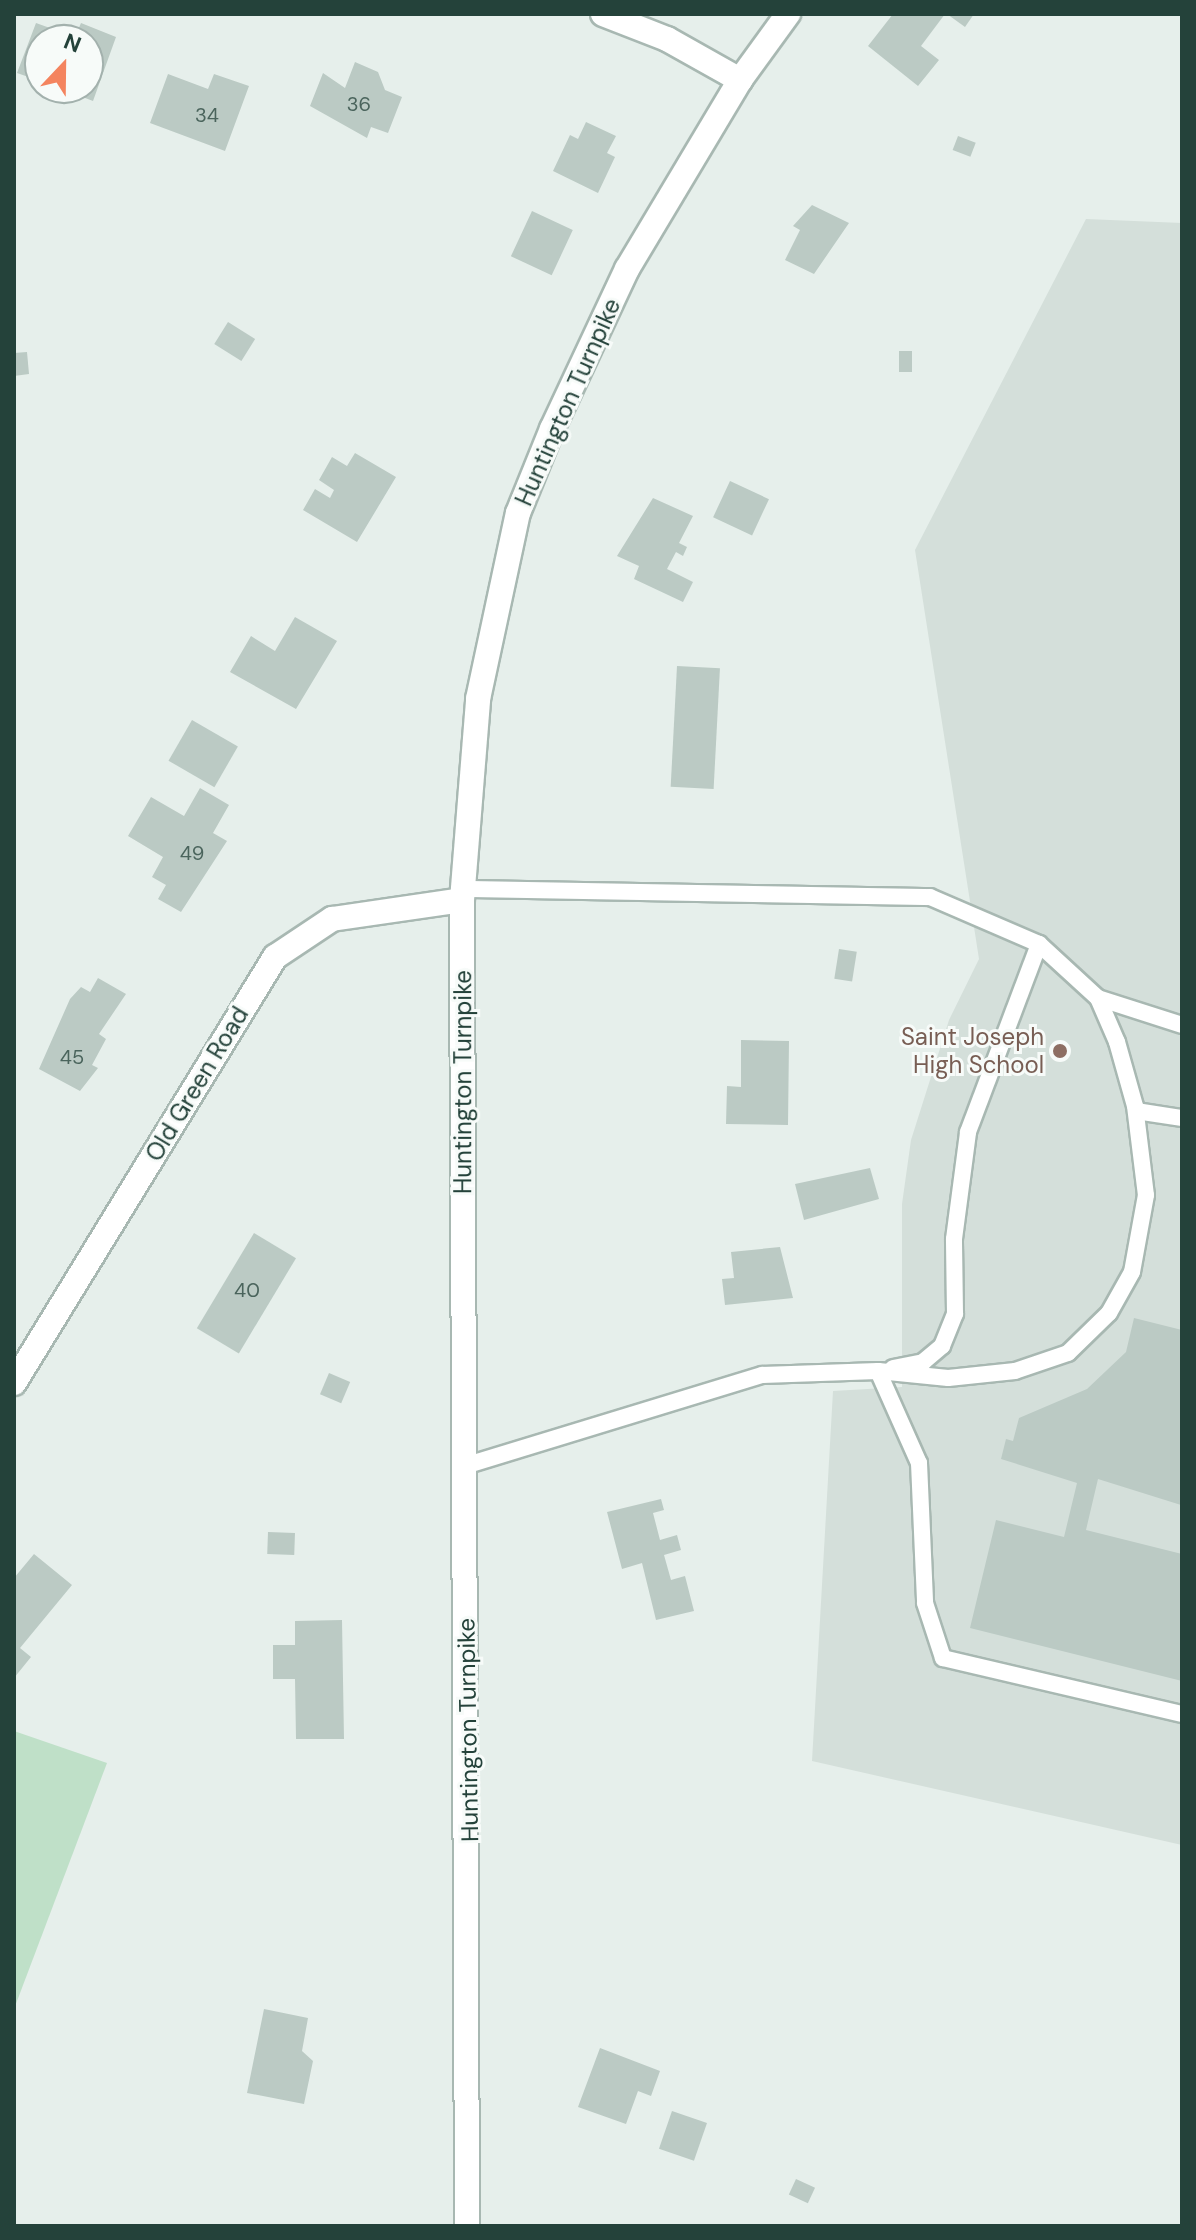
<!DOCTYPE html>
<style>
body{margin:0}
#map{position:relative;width:1196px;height:2240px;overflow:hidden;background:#e6efeb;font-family:"DM Sans",sans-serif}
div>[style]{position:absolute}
.built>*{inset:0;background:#d4dfda}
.green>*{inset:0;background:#bfe0c8}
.building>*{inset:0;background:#bbcac4;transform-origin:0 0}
.roads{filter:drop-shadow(2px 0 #a8b8b2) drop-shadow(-2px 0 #a8b8b2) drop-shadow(0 2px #a8b8b2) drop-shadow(0 -2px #a8b8b2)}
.lane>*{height:16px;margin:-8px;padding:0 8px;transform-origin:8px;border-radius:8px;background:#fff}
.street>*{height:24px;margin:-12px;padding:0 12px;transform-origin:12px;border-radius:12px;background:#fff}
.secondary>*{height:24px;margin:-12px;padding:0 12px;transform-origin:12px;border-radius:12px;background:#fff}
.dots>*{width:22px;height:22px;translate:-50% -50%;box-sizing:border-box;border:4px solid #f7fbf9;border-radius:50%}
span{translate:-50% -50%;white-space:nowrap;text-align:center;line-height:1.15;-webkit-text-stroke:6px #f7fbf9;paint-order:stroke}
.number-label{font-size:20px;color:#4a645c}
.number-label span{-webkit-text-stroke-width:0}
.street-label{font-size:24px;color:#24423a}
.education-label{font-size:24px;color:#785e54}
.right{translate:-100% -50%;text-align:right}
.frame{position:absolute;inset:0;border:16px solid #24423a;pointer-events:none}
.north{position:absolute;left:24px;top:24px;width:80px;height:80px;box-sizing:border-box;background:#f7fbf9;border:2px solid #a3b1ad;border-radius:50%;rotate:22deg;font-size:22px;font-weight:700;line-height:32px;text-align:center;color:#24423a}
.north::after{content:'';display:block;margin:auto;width:28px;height:36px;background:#f4845f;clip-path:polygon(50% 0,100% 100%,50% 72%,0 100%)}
</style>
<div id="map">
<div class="built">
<i style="clip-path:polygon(1086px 219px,1182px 223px,1182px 1845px,812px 1761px,833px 1391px,902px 1387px,902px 1204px,911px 1140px,949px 1020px,979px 959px,915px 550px)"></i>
</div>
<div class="green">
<i style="clip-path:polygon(14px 1731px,107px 1763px,14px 2009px)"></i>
</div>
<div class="building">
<i style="clip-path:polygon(893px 14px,945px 14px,921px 46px,939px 60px,918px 86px,868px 46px)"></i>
<i style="clip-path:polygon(947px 14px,974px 14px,965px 27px)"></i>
<i style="clip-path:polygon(36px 23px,75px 37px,81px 23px,116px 37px,93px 101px,59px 88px,88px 88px,88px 40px,40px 40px,40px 81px,17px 73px)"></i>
<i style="clip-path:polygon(355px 62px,378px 72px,385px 90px,402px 97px,388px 133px,371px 127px,367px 138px,310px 106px,323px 73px,345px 88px)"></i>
<i style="clip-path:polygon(168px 74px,208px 89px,214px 74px,249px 86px,225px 151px,150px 123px)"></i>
<i style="clip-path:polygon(586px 122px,616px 136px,607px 153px,615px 157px,598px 193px,553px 171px,570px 135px,578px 139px)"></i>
<i style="left:958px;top:136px;width:19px;height:15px;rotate:21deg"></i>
<i style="clip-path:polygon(812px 205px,849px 223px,814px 274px,785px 260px,800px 230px,793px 226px)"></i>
<i style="left:532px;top:211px;width:45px;height:50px;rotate:25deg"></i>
<i style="left:228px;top:322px;width:32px;height:26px;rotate:32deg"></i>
<i style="left:899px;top:351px;width:13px;height:21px"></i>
<i style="clip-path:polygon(27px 352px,29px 374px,14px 376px,14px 353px)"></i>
<i style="clip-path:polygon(355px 453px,396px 477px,357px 542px,303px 510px,315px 489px,330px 498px,334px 490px,319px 480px,332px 457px,347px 466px)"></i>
<i style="left:730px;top:481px;width:43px;height:40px;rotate:25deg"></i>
<i style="clip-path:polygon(653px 498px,693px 516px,679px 543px,687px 547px,683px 556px,676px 552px,667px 569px,693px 582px,683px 602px,634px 579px,639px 566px,617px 556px)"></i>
<i style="clip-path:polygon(295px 617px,337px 641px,296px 709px,230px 672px,251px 636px,275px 651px)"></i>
<i style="left:677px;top:666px;width:43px;height:121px;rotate:3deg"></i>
<i style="left:192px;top:720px;width:53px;height:47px;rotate:30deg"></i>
<i style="clip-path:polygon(200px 788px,229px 805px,213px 833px,227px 841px,181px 912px,158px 899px,166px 885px,152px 877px,163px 857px,128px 836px,151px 797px,184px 816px)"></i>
<i style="left:839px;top:949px;width:18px;height:30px;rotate:9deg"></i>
<i style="clip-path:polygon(98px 978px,126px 994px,99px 1034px,106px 1039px,92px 1065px,98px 1068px,80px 1091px,39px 1069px,70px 999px,81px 987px,90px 992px)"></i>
<i style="clip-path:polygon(741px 1040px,789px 1041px,788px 1125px,726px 1124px,727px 1086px,741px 1087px)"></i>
<i style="clip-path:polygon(870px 1168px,879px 1199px,804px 1220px,795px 1184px)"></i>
<i style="left:254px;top:1233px;width:49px;height:111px;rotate:31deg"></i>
<i style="clip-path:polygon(780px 1247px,793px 1298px,725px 1305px,722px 1279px,734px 1278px,731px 1252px)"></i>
<i style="clip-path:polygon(1134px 1318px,1182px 1330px,1181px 1505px,1098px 1479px,1086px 1530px,1182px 1554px,1182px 1681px,970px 1628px,996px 1520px,1064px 1537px,1077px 1483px,1001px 1459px,1006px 1439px,1013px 1441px,1019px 1418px,1087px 1389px,1126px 1352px)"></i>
<i style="left:329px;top:1373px;width:23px;height:23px;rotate:23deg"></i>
<i style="clip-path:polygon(661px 1499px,664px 1510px,653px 1513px,660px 1540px,677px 1535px,681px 1550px,664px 1555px,671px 1580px,685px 1576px,694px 1611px,656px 1620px,642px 1563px,622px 1569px,607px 1512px)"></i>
<i style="left:268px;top:1532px;width:27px;height:22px;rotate:2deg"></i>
<i style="clip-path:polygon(34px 1554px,72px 1585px,20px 1648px,31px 1657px,14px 1678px,14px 1578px)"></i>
<i style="clip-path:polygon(342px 1620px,344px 1739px,296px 1739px,295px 1679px,273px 1679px,273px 1645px,295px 1645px,295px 1621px)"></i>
<i style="clip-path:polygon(264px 2009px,308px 2018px,302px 2051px,313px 2061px,304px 2104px,247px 2093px)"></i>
<i style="clip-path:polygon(600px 2048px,660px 2071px,651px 2096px,638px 2091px,626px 2124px,578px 2107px)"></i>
<i style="left:672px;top:2111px;width:37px;height:40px;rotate:19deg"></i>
<i style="left:796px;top:2179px;width:21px;height:17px;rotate:25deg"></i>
</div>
<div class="roads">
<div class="lane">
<i style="left:464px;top:889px;width:466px;rotate:1deg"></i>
<i style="left:930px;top:897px;width:119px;rotate:23.3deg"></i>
<i style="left:1039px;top:944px;width:80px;rotate:42.5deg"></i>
<i style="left:1098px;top:998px;width:48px;rotate:66.6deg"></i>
<i style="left:1117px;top:1042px;width:66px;rotate:74.3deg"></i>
<i style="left:1135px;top:1106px;width:90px;rotate:83deg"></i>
<i style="left:1146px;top:1195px;width:78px;rotate:100.3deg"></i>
<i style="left:1132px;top:1272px;width:47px;rotate:119.3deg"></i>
<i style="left:1109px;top:1313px;width:57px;rotate:135.7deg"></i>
<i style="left:1068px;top:1353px;width:56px;rotate:161.2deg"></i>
<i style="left:1015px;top:1371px;width:67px;rotate:174deg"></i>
<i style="left:948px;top:1378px;width:70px;rotate:-174.3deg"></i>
<i style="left:878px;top:1371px;width:116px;rotate:178deg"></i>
<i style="left:762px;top:1375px;width:311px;rotate:163deg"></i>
<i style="left:1098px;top:998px;width:88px;rotate:17.8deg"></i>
<i style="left:1136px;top:1111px;width:47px;rotate:8.7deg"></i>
<i style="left:893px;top:1368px;width:31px;rotate:-11deg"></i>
<i style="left:923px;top:1362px;width:25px;rotate:-40deg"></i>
<i style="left:942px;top:1346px;width:35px;rotate:-68deg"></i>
<i style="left:955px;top:1314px;width:75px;rotate:-90.8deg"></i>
<i style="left:954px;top:1239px;width:108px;rotate:-82.5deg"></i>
<i style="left:968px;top:1132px;width:201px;rotate:-69.3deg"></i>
<i style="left:878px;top:1371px;width:101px;rotate:66deg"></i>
<i style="left:919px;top:1463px;width:140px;rotate:87.5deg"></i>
<i style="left:925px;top:1603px;width:58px;rotate:71.9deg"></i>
<i style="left:943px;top:1658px;width:245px;rotate:13.2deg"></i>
</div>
<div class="street">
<i style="left:603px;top:14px;width:69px;rotate:21.3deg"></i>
<i style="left:667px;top:39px;width:84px;rotate:29.3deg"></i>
<i style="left:14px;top:1383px;width:500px;rotate:-58.5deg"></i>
<i style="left:275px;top:957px;width:69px;rotate:-33.7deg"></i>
<i style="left:332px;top:919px;width:131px;rotate:-8.3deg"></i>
</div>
<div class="secondary">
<i style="left:467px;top:2226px;width:1326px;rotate:-90.22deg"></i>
<i style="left:462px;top:900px;width:202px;rotate:-85.4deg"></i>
<i style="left:478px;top:699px;width:190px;rotate:-77.9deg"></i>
<i style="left:518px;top:513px;width:91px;rotate:-68deg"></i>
<i style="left:552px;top:429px;width:177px;rotate:-64.9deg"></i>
<i style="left:627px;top:269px;width:220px;rotate:-59.1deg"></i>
<i style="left:740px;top:80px;width:82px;rotate:-54deg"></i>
</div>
</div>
<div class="dots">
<i style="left:1060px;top:1051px;background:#8d6e63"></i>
</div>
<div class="number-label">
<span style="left:359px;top:104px">36</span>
<span style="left:207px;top:115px">34</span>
<span style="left:192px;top:853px">49</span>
<span style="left:72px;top:1057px">45</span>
<span style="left:247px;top:1290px">40</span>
</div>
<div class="street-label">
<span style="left:568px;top:402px;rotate:-66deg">Huntington Turnpike</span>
<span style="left:463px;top:1082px;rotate:-90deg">Huntington Turnpike</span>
<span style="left:197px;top:1084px;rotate:-59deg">Old Green Road</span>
<span style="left:468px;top:1730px;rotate:-91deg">Huntington Turnpike</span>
</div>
<div class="education-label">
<span class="right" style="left:1044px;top:1051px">Saint Joseph<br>High School</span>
</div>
<div class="frame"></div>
<div class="north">N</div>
</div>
